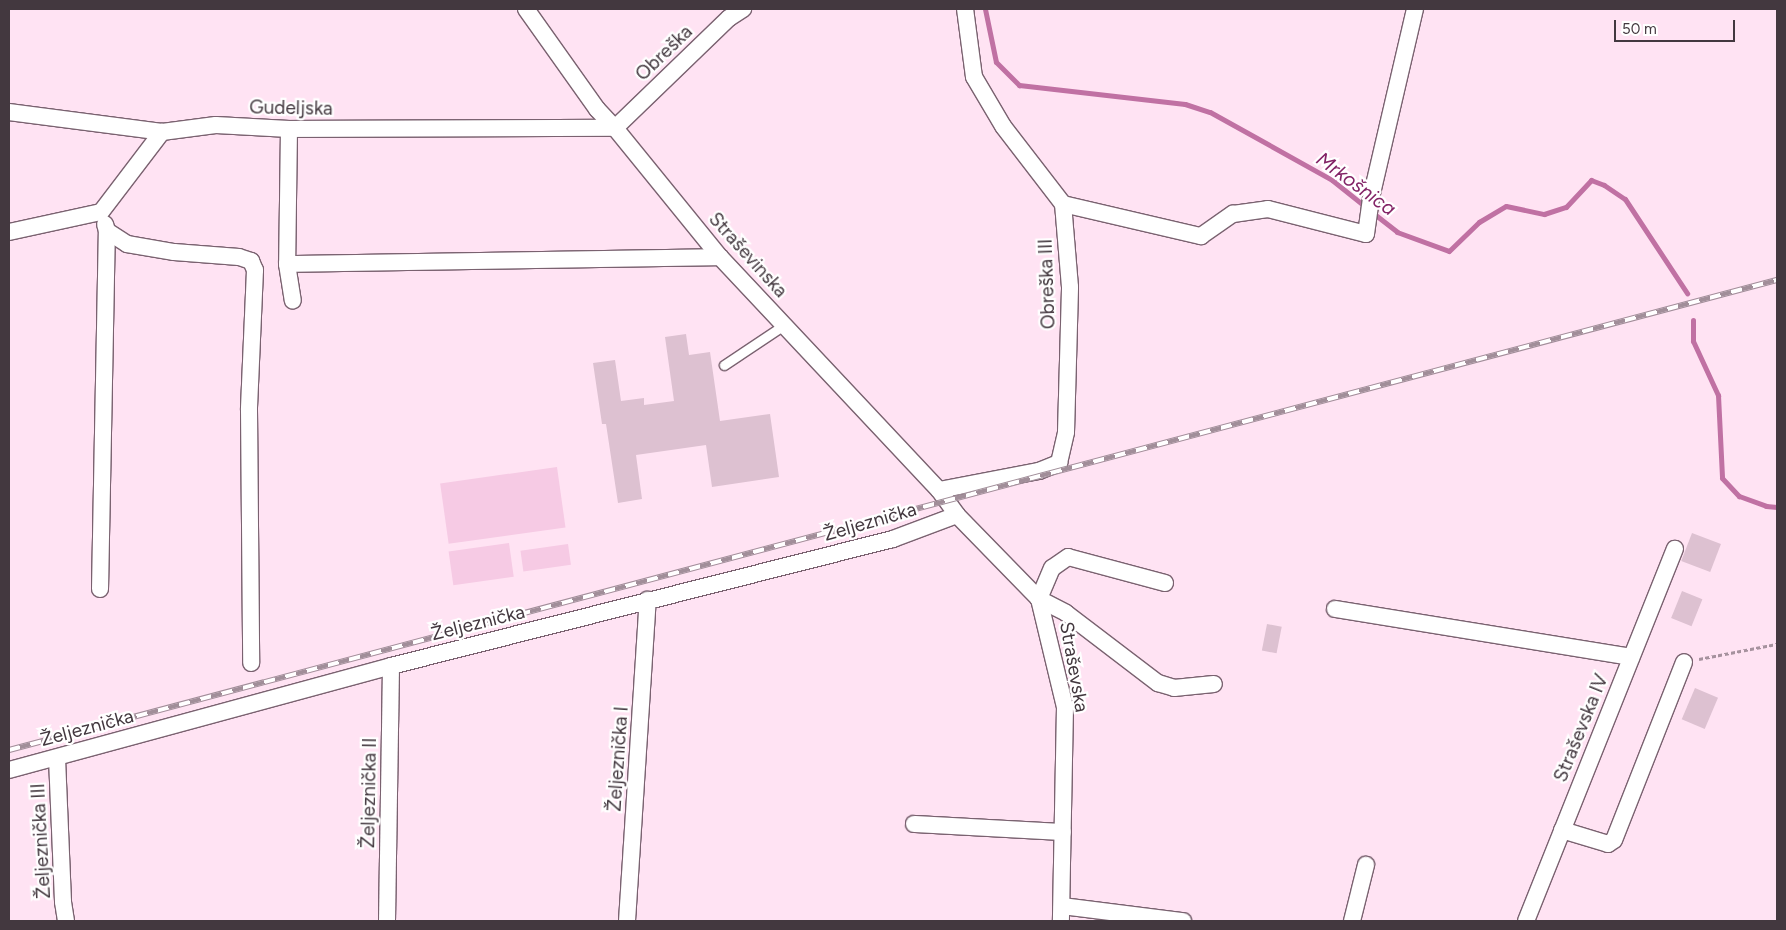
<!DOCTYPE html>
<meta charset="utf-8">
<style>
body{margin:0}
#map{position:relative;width:1786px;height:930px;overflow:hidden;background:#ffe3f3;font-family:Figtree,sans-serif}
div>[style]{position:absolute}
.green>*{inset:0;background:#f6cae4;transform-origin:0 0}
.stream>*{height:5px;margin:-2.5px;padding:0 2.5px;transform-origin:2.5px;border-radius:2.5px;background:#c071a3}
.building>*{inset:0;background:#ddc1d1;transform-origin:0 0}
.path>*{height:3px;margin-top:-1.5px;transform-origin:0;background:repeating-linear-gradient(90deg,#a6929e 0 4px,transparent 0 6.5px)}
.roads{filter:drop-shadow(1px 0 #7a6270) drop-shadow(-1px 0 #7a6270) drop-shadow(0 1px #7a6270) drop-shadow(0 -1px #7a6270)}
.service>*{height:9px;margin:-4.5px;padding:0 4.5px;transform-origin:4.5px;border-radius:4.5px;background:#fff}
.minor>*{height:16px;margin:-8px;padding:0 8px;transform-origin:8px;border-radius:8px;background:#fff}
.rail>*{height:5.5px;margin-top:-2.75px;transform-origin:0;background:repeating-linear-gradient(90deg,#fff 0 11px,#a18e99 0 22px);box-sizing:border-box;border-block:1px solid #a18e99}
span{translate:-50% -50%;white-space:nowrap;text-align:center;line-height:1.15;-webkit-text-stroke:4.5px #fff;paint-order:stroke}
.street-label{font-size:19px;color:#43383f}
.water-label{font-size:20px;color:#832467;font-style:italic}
.frame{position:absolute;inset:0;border:10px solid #43383f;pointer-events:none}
.scale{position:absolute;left:1614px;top:20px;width:121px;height:22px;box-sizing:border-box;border:2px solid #43383f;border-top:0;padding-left:6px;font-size:15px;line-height:18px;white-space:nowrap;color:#43383f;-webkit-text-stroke:4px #fff;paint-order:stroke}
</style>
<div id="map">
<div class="green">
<i style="left:557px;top:467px;width:61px;height:118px;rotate:82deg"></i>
<i style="left:509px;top:543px;width:34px;height:61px;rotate:82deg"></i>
<i style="left:568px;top:544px;width:21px;height:48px;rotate:82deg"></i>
</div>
<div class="stream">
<i style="left:985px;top:9px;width:54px;rotate:78.3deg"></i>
<i style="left:996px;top:62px;width:33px;rotate:45deg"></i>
<i style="left:1019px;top:85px;width:167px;rotate:6.5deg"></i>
<i style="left:1185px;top:104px;width:26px;rotate:18deg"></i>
<i style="left:1210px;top:112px;width:140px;rotate:29.1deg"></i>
<i style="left:1332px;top:180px;width:45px;rotate:38.7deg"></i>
<i style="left:1373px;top:213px;width:31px;rotate:38deg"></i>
<i style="left:1397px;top:232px;width:55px;rotate:20.1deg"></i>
<i style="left:1449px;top:251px;width:42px;rotate:-44deg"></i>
<i style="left:1479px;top:222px;width:31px;rotate:-31deg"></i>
<i style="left:1506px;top:206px;width:39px;rotate:12deg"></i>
<i style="left:1544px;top:214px;width:23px;rotate:-18deg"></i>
<i style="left:1566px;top:207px;width:37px;rotate:-47deg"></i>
<i style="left:1591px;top:180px;width:14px;rotate:21deg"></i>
<i style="left:1604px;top:185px;width:25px;rotate:34deg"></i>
<i style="left:1625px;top:199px;width:113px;rotate:56.6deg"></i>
<i style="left:1693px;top:320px;width:21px;rotate:90deg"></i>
<i style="left:1693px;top:341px;width:60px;rotate:65.2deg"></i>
<i style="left:1718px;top:395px;width:83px;rotate:87.2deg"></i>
<i style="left:1722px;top:478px;width:25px;rotate:47deg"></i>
<i style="left:1739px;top:496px;width:29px;rotate:20deg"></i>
<i style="left:1766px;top:506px;width:11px;rotate:5deg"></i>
</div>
<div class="building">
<i style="clip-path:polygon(686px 334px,689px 355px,710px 352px,720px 421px,770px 414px,779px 477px,712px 487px,706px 445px,636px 455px,642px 499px,618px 503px,606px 424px,602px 424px,593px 363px,615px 360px,621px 401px,644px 398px,644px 405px,674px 401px,665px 337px)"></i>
<i style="left:1692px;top:533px;width:31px;height:30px;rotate:21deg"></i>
<i style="left:1682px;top:591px;width:22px;height:29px;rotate:22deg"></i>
<i style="left:1267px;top:624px;width:15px;height:27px;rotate:11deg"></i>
<i style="left:1695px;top:688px;width:25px;height:34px;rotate:23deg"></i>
</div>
<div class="path">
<i style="left:1699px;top:659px;width:79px;rotate:-10.9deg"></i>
</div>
<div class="roads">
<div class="service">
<i style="left:724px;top:365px;width:72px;rotate:-33.7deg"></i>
</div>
<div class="minor">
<i style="left:526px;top:9px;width:123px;rotate:54.6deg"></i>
<i style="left:597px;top:109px;width:26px;rotate:47deg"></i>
<i style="left:615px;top:128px;width:166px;rotate:50.9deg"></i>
<i style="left:720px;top:257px;width:320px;rotate:46.8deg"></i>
<i style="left:939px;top:490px;width:31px;rotate:54deg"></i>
<i style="left:957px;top:515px;width:117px;rotate:45.7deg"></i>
<i style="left:1039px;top:599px;width:111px;rotate:76.5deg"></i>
<i style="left:1065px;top:707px;width:214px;rotate:91.1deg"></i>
<i style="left:9px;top:112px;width:154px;rotate:7.4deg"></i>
<i style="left:289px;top:129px;width:135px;rotate:90.8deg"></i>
<i style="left:287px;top:264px;width:37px;rotate:81deg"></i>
<i style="left:1063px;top:204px;width:142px;rotate:13.1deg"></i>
<i style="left:1201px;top:236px;width:39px;rotate:-35deg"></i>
<i style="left:1233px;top:214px;width:35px;rotate:-8deg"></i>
<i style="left:1268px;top:209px;width:101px;rotate:14.3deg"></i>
<i style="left:1366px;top:234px;width:36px;rotate:-82deg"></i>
<i style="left:1371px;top:198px;width:194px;rotate:-76.9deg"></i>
<i style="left:107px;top:231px;width:24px;rotate:33deg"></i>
<i style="left:127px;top:244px;width:48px;rotate:9.7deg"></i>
<i style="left:174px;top:252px;width:65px;rotate:4.4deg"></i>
<i style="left:239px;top:257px;width:13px;rotate:18deg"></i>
<i style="left:251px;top:261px;width:10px;rotate:66deg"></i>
<i style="left:255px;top:270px;width:140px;rotate:92.5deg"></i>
<i style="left:249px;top:410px;width:253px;rotate:89.5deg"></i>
<i style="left:9px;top:232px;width:94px;rotate:-12.3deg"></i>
<i style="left:101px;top:212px;width:101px;rotate:-52.7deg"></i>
<i style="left:162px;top:132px;width:54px;rotate:-7.4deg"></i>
<i style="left:216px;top:125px;width:73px;rotate:3.1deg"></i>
<i style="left:289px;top:129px;width:326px;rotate:-0.2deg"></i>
<i style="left:615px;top:128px;width:158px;rotate:-44deg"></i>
<i style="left:729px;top:18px;width:17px;rotate:-33deg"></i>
<i style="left:287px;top:264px;width:433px;rotate:-0.9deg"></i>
<i style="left:939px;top:490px;width:102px;rotate:-10.8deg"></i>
<i style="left:1039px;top:471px;width:22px;rotate:-22deg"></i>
<i style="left:1059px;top:463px;width:32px;rotate:-77deg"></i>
<i style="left:1066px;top:432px;width:145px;rotate:-88.4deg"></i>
<i style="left:1070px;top:287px;width:83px;rotate:-94.8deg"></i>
<i style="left:1063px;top:204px;width:98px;rotate:-127.6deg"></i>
<i style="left:1003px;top:126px;width:57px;rotate:-120.6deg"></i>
<i style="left:974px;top:77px;width:69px;rotate:-97.5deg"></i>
<i style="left:1165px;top:583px;width:100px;rotate:-165deg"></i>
<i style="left:1068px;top:557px;width:19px;rotate:145deg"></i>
<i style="left:1052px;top:568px;width:34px;rotate:113deg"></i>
<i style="left:1039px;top:599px;width:30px;rotate:27deg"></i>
<i style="left:1066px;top:613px;width:116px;rotate:37.3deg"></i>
<i style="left:1158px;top:683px;width:17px;rotate:17deg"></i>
<i style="left:1174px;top:688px;width:40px;rotate:-5.7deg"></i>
<i style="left:100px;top:589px;width:358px;rotate:-88.9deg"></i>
<i style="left:107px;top:231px;width:7px;rotate:-106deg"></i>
<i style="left:1335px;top:609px;width:300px;rotate:9.2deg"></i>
<i style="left:57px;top:758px;width:144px;rotate:87.6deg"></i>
<i style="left:63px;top:902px;width:19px;rotate:81deg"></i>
<i style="left:9px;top:770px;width:396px;rotate:-15.2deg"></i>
<i style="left:391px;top:666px;width:518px;rotate:-14.2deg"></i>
<i style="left:893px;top:539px;width:68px;rotate:-20.6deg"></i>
<i style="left:914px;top:824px;width:149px;rotate:3.1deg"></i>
<i style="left:1562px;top:830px;width:48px;rotate:16.9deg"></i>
<i style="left:1608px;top:844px;width:7px;rotate:-34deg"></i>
<i style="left:1614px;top:840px;width:191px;rotate:-68.5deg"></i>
<i style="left:1062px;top:906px;width:122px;rotate:7.1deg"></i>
<i style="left:387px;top:921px;width:255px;rotate:-89.1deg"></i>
<i style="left:627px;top:921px;width:322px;rotate:-86.3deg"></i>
<i style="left:1352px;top:921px;width:58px;rotate:-76deg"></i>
<i style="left:1526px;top:921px;width:401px;rotate:-68.2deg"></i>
</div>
</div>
<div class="rail">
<i style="left:9px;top:750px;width:1829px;rotate:-14.89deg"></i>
</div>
<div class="street-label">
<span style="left:664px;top:53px;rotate:-44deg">Obreška</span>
<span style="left:291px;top:108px;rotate:1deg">Gudeljska</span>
<span style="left:748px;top:255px;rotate:48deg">Straševinska</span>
<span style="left:1047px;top:284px;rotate:-92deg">Obreška III</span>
<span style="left:870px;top:522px;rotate:-16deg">Željeznička</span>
<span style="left:478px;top:623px;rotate:-14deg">Željeznička</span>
<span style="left:1074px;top:667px;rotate:80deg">Straševska</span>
<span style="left:87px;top:728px;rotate:-15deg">Željeznička</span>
<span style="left:1581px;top:728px;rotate:-68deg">Straševska IV</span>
<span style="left:618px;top:759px;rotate:-86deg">Željeznička I</span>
<span style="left:369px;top:793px;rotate:-89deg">Željeznička II</span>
<span style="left:41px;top:841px;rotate:-93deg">Željeznička III</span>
</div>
<div class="water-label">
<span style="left:1356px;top:184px;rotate:36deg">Mrkošnica</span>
</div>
<div class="frame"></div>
<div class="scale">50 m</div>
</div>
